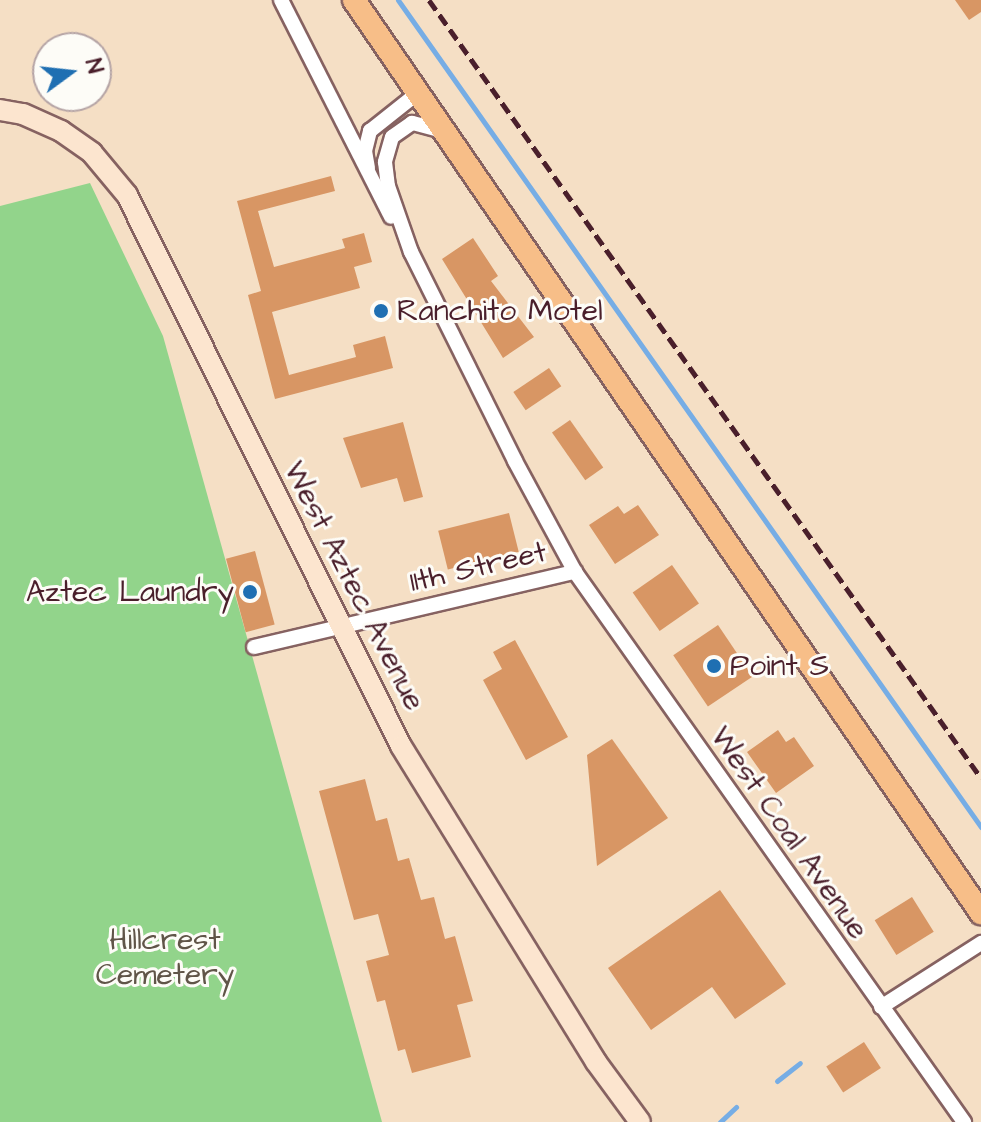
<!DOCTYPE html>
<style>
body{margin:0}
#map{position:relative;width:981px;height:1122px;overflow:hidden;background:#f5dfc5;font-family:"Architects Daughter",sans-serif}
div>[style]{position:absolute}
.green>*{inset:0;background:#92d48b}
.stream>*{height:5px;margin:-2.5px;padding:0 2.5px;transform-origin:2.5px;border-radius:2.5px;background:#76ade5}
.building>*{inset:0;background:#d89664;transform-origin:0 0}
.roads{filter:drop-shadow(2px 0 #866261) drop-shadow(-2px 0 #866261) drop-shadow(0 2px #866261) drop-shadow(0 -2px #866261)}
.street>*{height:14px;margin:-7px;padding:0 7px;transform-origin:7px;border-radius:7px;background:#fff}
.secondary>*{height:20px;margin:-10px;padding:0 10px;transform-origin:10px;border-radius:10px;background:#fce5cf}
.primary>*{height:22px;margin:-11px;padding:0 11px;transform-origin:11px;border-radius:11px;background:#f7be88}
.rail>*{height:5px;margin-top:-2.5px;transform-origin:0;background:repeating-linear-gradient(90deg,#4a1f2b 0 12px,transparent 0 18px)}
.dots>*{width:22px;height:22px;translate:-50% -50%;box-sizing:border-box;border:4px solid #fdfcf7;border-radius:50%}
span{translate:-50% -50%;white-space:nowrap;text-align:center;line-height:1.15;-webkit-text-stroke:6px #fdfcf7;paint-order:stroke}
.poi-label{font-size:30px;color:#4a1f2b}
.left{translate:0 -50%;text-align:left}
.right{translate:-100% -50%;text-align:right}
.street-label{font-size:30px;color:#4a1f2b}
.park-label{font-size:30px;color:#605548}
.north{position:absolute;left:32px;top:32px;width:80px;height:80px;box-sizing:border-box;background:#fdfcf7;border:2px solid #b5a4a5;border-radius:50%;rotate:75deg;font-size:22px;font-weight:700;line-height:32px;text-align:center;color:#4a1f2b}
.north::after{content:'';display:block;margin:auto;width:28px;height:36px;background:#1f6fb2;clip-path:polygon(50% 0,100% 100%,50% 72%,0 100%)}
</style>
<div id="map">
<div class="green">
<i style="clip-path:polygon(90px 183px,163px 336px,382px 1122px,0 1122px,0 206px)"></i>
</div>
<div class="stream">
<i style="left:398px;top:0;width:1012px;rotate:54.82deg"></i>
<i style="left:777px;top:1081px;width:29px;rotate:-38deg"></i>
<i style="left:720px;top:1122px;width:22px;rotate:-43deg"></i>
</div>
<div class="building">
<i style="clip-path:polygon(955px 0,981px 0,981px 12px,969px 20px)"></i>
<i style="clip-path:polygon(331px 176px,335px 191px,258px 211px,274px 267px,345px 248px,342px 239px,364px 233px,372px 262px,354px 267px,360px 288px,272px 312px,289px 375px,356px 357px,353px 345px,385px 336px,393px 368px,275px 399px,248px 295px,261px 291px,237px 201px)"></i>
<i style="clip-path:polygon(473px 238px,498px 276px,491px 281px,534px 337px,503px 358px,442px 259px)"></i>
<i style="left:549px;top:368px;width:22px;height:43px;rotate:56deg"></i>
<i style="left:570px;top:420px;width:58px;height:22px;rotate:55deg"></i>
<i style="clip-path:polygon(403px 422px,423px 497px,404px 502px,397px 478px,361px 488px,343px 438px)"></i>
<i style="clip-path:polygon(638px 505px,659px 535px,615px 564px,589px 525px,618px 506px,624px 514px)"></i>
<i style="left:509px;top:513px;width:40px;height:73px;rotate:76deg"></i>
<i style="left:255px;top:551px;width:76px;height:30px;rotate:75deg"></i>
<i style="left:672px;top:565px;width:47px;height:48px;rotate:55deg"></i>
<i style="left:718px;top:625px;width:62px;height:54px;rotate:56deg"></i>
<i style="clip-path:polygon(515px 640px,568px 737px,526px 760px,483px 680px,502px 669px,493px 652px)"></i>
<i style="clip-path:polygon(778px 730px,786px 742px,794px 737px,814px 766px,776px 793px,747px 752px)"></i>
<i style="clip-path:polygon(612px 739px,668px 818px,597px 866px,587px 755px)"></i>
<i style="clip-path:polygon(365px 779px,376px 821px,387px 818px,398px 861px,409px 858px,421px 900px,434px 897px,445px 939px,455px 936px,473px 1001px,457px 1005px,471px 1057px,412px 1073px,405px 1049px,398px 1051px,385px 1000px,377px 1002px,366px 961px,389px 955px,378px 914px,354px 920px,319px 791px)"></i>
<i style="clip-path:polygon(720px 890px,786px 984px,735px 1019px,712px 987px,651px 1030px,608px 968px)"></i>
<i style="left:912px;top:897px;width:41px;height:44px;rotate:58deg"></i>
<i style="left:864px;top:1042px;width:31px;height:45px;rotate:57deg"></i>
</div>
<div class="roads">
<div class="street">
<i style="left:281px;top:0;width:243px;rotate:63.1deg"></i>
<i style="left:439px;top:130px;width:28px;rotate:-165deg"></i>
<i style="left:412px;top:123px;width:24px;rotate:145deg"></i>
<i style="left:392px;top:137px;width:26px;rotate:106deg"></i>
<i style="left:385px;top:162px;width:24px;rotate:83deg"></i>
<i style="left:388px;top:186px;width:70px;rotate:70.8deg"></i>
<i style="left:411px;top:252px;width:233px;rotate:63.5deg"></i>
<i style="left:515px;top:461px;width:126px;rotate:61.6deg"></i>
<i style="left:575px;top:572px;width:674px;rotate:54.73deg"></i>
<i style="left:368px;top:168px;width:17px;rotate:-100deg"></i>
<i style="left:365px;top:151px;width:21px;rotate:-76deg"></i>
<i style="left:370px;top:131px;width:61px;rotate:-38.4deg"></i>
<i style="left:254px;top:647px;width:330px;rotate:-13.2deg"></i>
<i style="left:881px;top:1007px;width:119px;rotate:-32.6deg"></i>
</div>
<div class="secondary">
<i style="left:0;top:110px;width:23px;rotate:10deg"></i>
<i style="left:23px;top:114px;width:42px;rotate:24.1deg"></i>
<i style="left:61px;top:131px;width:38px;rotate:35deg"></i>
<i style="left:92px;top:153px;width:55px;rotate:50.2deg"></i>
<i style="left:127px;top:195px;width:615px;rotate:63.56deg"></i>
<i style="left:401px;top:746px;width:371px;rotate:58.3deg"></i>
<i style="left:596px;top:1062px;width:74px;rotate:53.7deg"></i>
</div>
<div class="primary">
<i style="left:354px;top:0;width:1108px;rotate:55.52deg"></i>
</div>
</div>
<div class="rail">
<i style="left:429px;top:0;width:954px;rotate:54.64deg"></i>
</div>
<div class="dots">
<i style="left:381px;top:311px;background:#1f6fb2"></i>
<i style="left:250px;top:592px;background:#1f6fb2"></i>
<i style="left:714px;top:666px;background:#1f6fb2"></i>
</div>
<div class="poi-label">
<span class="left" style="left:397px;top:311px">Ranchito Motel</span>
<span class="right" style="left:234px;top:592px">Aztec Laundry</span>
<span class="left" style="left:730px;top:666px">Point S</span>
</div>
<div class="street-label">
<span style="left:478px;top:567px;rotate:-13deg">11th Street</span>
<span style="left:354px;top:586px;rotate:63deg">West Aztec Avenue</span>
<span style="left:789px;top:833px;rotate:55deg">West Coal Avenue</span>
</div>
<div class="park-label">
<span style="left:165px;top:957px">Hillcrest<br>Cemetery</span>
</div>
<div class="north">N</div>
</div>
